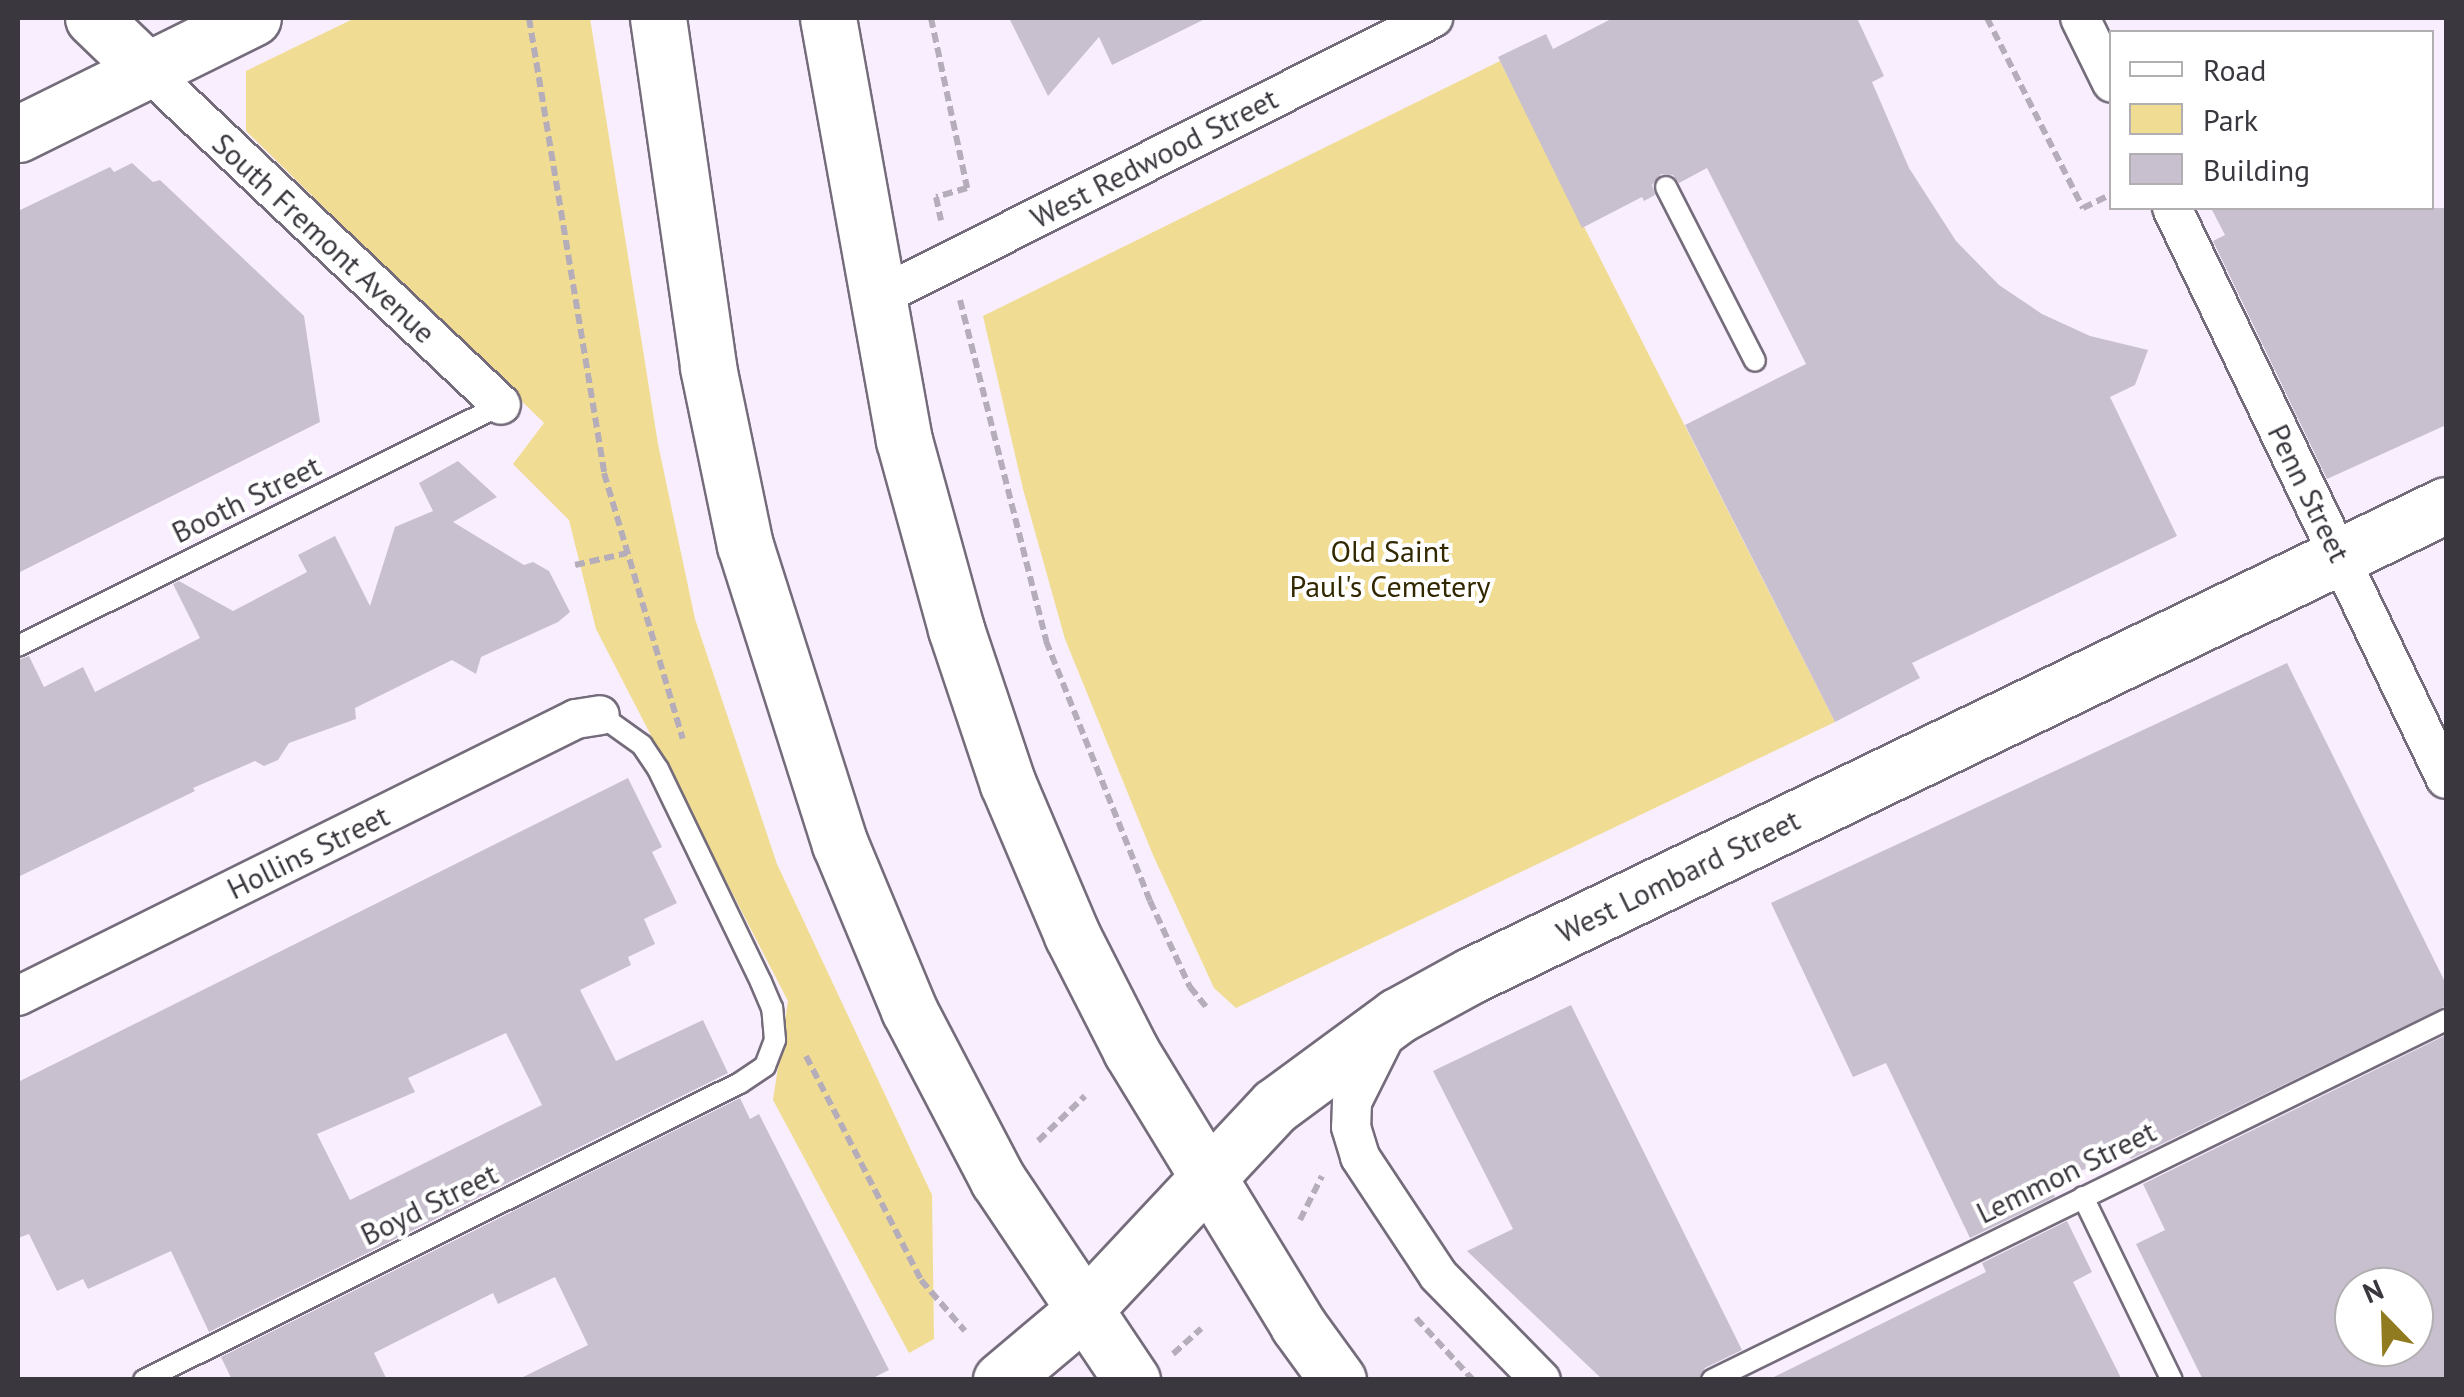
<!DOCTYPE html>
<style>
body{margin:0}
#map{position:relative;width:2464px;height:1397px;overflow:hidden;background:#f8eefe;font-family:"PT Sans",sans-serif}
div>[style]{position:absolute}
.green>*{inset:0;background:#f0dd93}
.building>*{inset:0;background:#c9c0cf}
.path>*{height:6px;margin-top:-3px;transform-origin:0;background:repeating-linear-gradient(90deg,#b5adba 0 10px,transparent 0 15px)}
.roads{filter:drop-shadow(2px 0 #756c7b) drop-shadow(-2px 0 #756c7b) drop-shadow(0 2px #756c7b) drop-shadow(0 -2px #756c7b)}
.lane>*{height:20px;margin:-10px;padding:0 10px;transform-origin:10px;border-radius:10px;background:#fff}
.street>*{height:38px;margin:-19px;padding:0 19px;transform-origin:19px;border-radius:19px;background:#fff}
.secondary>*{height:55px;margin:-27.5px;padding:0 27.5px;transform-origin:27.5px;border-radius:27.5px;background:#fff}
.primary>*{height:55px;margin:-27.5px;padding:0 27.5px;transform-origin:27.5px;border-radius:27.5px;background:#fff}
span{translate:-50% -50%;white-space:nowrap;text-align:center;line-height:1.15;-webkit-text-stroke:8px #fff;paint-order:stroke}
.street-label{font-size:30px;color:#3b373e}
.park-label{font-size:30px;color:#322800}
.frame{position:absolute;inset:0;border:20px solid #3b373e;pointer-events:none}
.legend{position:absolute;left:2109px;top:30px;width:325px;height:180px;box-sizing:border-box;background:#fff;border:2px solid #b1afb2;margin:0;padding:12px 18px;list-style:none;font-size:30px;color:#3b373e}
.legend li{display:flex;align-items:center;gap:20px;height:50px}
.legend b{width:50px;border:2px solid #b1afb2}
.north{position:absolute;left:2334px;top:1267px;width:100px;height:100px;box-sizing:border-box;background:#fff;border:2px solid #b1afb2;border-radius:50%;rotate:337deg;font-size:28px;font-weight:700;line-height:40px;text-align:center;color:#3b373e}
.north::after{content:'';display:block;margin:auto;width:35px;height:45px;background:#907b21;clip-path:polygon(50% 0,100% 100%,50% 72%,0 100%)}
</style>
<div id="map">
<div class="green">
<i style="clip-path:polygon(355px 18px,590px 18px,658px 444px,695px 619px,777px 864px,932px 1195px,934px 1339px,909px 1353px,773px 1100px,788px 1001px,596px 629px,569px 520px,513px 464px,544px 423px,246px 131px,246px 71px)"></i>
<i style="clip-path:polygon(1500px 61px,1835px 722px,1236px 1008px,1214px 988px,1153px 855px,1065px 639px,1023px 489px,983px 316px)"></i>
</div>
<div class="building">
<i style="clip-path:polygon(1009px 18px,1207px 18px,1112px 65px,1099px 37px,1048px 96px)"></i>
<i style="clip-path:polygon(1613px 18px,1857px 18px,1884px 76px,1872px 82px,1909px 168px,1956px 241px,1999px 285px,2042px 314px,2090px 336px,2148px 350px,2135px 385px,2110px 397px,2177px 536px,1912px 663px,1920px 678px,1835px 722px,1685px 425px,1806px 364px,1707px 168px,1679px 183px,1673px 175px,1661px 174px,1652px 185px,1655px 195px,1644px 201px,1642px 197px,1582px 228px,1498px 57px,1546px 34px,1553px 49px)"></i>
<i style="clip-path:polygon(132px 163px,153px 182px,160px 180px,304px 316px,320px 422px,18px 573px,18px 211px,110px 167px,114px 172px)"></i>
<i style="clip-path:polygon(2211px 208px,2446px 208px,2446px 425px,2327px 479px,2213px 241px,2225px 235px)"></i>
<i style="clip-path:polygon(458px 461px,497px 497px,453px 522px,524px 565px,533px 562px,549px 571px,570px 612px,558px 622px,481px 657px,476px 674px,452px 660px,355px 708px,356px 719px,289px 743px,278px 760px,264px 766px,255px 761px,193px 788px,195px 791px,18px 877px,18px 660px,29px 656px,44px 687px,83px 667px,95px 692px,200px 638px,173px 584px,179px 581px,233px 611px,307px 572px,298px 555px,335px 536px,370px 606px,395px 527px,433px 511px,419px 483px)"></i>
<i style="clip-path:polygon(2287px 663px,2446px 984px,2446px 1006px,2131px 1159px,2126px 1149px,2050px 1186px,2055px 1197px,1970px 1238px,1886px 1063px,1853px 1077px,1771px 903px)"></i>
<i style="clip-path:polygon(evenodd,628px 778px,662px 847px,652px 852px,677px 903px,644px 919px,655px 944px,628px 957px,631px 965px,580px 990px,616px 1061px,703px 1020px,728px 1073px,209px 1332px,171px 1251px,88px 1289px,83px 1279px,57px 1291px,29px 1234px,18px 1238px,18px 1082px,628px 778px,506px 1033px,542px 1105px,350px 1200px,317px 1134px,415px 1092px,408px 1078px,506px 1033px)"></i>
<i style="clip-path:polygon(1571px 1005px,1742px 1350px,1705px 1368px,1698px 1380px,1603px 1380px,1467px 1251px,1513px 1229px,1433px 1071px)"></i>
<i style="clip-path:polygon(evenodd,2446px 1035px,2446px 1380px,2203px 1380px,2136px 1244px,2165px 1230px,2143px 1184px,2446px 1035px,2354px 1287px,2414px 1287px,2414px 1347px,2354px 1347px,2354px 1287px)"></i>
<i style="clip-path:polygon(740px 1098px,750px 1119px,759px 1114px,889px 1370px,869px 1380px,517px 1380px,588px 1345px,555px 1277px,498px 1304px,493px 1293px,374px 1353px,387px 1380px,232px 1380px,221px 1357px)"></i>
<i style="clip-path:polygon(2067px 1221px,2092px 1272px,2073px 1282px,2122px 1380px,1768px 1380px,1986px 1272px,1982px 1263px)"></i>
</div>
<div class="path">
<i style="left:529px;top:18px;width:461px;rotate:80.6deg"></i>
<i style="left:604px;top:473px;width:277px;rotate:73.5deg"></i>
<i style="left:931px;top:18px;width:174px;rotate:78deg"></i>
<i style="left:967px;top:188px;width:32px;rotate:164deg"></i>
<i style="left:936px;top:197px;width:24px;rotate:78deg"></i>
<i style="left:1987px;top:18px;width:213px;rotate:63.2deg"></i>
<i style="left:2083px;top:208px;width:32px;rotate:-26deg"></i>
<i style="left:960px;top:300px;width:352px;rotate:75.8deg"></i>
<i style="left:1046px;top:641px;width:280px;rotate:68.2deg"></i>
<i style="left:1150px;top:901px;width:95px;rotate:65.1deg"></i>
<i style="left:1190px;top:987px;width:27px;rotate:51deg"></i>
<i style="left:575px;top:565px;width:53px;rotate:-13deg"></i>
<i style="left:806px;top:1056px;width:252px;rotate:62.8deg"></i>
<i style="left:921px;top:1280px;width:67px;rotate:49.2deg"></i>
<i style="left:1038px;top:1141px;width:65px;rotate:-43.8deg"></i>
<i style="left:1300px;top:1220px;width:49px;rotate:-63.4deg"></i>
<i style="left:1416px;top:1318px;width:84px;rotate:47.4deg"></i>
<i style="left:1173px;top:1354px;width:38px;rotate:-42deg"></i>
</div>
<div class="roads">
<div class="lane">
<i style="left:1666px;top:187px;width:195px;rotate:62.9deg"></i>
<i style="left:18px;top:646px;width:540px;rotate:-26.52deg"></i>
<i style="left:2083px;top:1197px;width:203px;rotate:64.1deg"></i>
<i style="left:144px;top:1380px;width:666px;rotate:-26.49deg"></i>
<i style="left:740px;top:1083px;width:30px;rotate:-34deg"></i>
<i style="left:765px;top:1066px;width:28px;rotate:-69deg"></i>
<i style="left:775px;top:1040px;width:32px;rotate:-95deg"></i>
<i style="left:772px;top:1008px;width:28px;rotate:-113deg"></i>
<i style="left:761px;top:982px;width:237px;rotate:-115.8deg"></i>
<i style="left:658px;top:769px;width:29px;rotate:-124deg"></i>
<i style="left:642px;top:745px;width:52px;rotate:-144.5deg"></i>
<i style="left:1712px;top:1380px;width:818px;rotate:-26.13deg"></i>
</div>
<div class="street">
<i style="left:2080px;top:18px;width:72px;rotate:63.8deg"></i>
<i style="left:147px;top:70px;width:487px;rotate:43.4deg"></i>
<i style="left:2172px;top:208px;width:633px;rotate:64.37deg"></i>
<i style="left:875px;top:299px;width:625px;rotate:-26.73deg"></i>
<i style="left:18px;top:996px;width:623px;rotate:-26.4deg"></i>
<i style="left:576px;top:719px;width:24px;rotate:-9deg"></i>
<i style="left:1385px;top:1036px;width:74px;rotate:116.6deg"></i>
<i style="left:1352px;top:1102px;width:25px;rotate:92deg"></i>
<i style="left:1351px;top:1127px;width:31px;rotate:73deg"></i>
<i style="left:1360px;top:1157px;width:141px;rotate:56.5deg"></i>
<i style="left:1438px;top:1275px;width:147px;rotate:45.6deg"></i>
</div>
<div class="secondary">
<i style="left:93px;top:18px;width:75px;rotate:43.9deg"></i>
<i style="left:18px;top:134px;width:262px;rotate:-26.3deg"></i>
</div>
<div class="primary">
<i style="left:658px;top:18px;width:353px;rotate:81.8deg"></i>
<i style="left:708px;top:367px;width:182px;rotate:78.3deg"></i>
<i style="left:745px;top:545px;width:314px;rotate:72.4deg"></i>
<i style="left:840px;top:844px;width:180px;rotate:67.4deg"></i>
<i style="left:909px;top:1010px;width:192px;rotate:62.4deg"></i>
<i style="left:998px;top:1180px;width:241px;rotate:56.2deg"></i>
<i style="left:828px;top:18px;width:429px;rotate:79.8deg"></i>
<i style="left:904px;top:440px;width:196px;rotate:74.6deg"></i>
<i style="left:956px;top:629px;width:163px;rotate:71.5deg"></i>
<i style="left:1008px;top:784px;width:164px;rotate:67deg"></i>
<i style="left:1072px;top:935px;width:130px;rotate:63deg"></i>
<i style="left:1131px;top:1051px;width:321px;rotate:58.6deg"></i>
<i style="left:1298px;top:1325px;width:68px;rotate:54deg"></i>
<i style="left:1001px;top:1380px;width:107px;rotate:-40.1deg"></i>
<i style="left:1083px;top:1311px;width:281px;rotate:-46.9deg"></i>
<i style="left:1275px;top:1106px;width:152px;rotate:-36.4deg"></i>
<i style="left:1397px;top:1016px;width:85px;rotate:-28.7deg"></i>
<i style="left:1472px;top:975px;width:1081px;rotate:-25.76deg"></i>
</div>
</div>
<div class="street-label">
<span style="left:1154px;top:158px;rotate:-27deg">West Redwood Street</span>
<span style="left:324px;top:238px;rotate:43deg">South Fremont Avenue</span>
<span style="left:2309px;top:493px;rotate:64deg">Penn Street</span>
<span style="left:246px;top:499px;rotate:-26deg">Booth Street</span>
<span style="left:308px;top:852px;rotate:-26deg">Hollins Street</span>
<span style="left:1678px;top:876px;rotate:-26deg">West Lombard Street</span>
<span style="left:2066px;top:1172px;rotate:-26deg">Lemmon Street</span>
<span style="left:429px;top:1204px;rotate:-26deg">Boyd Street</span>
</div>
<div class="park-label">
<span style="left:1390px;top:568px">Old Saint<br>Paul's Cemetery</span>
</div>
<div class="frame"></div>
<ul class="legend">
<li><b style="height:12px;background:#fff"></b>Road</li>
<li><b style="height:28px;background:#f0dd93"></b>Park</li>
<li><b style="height:28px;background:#c9c0cf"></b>Building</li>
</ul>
<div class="north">N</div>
</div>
